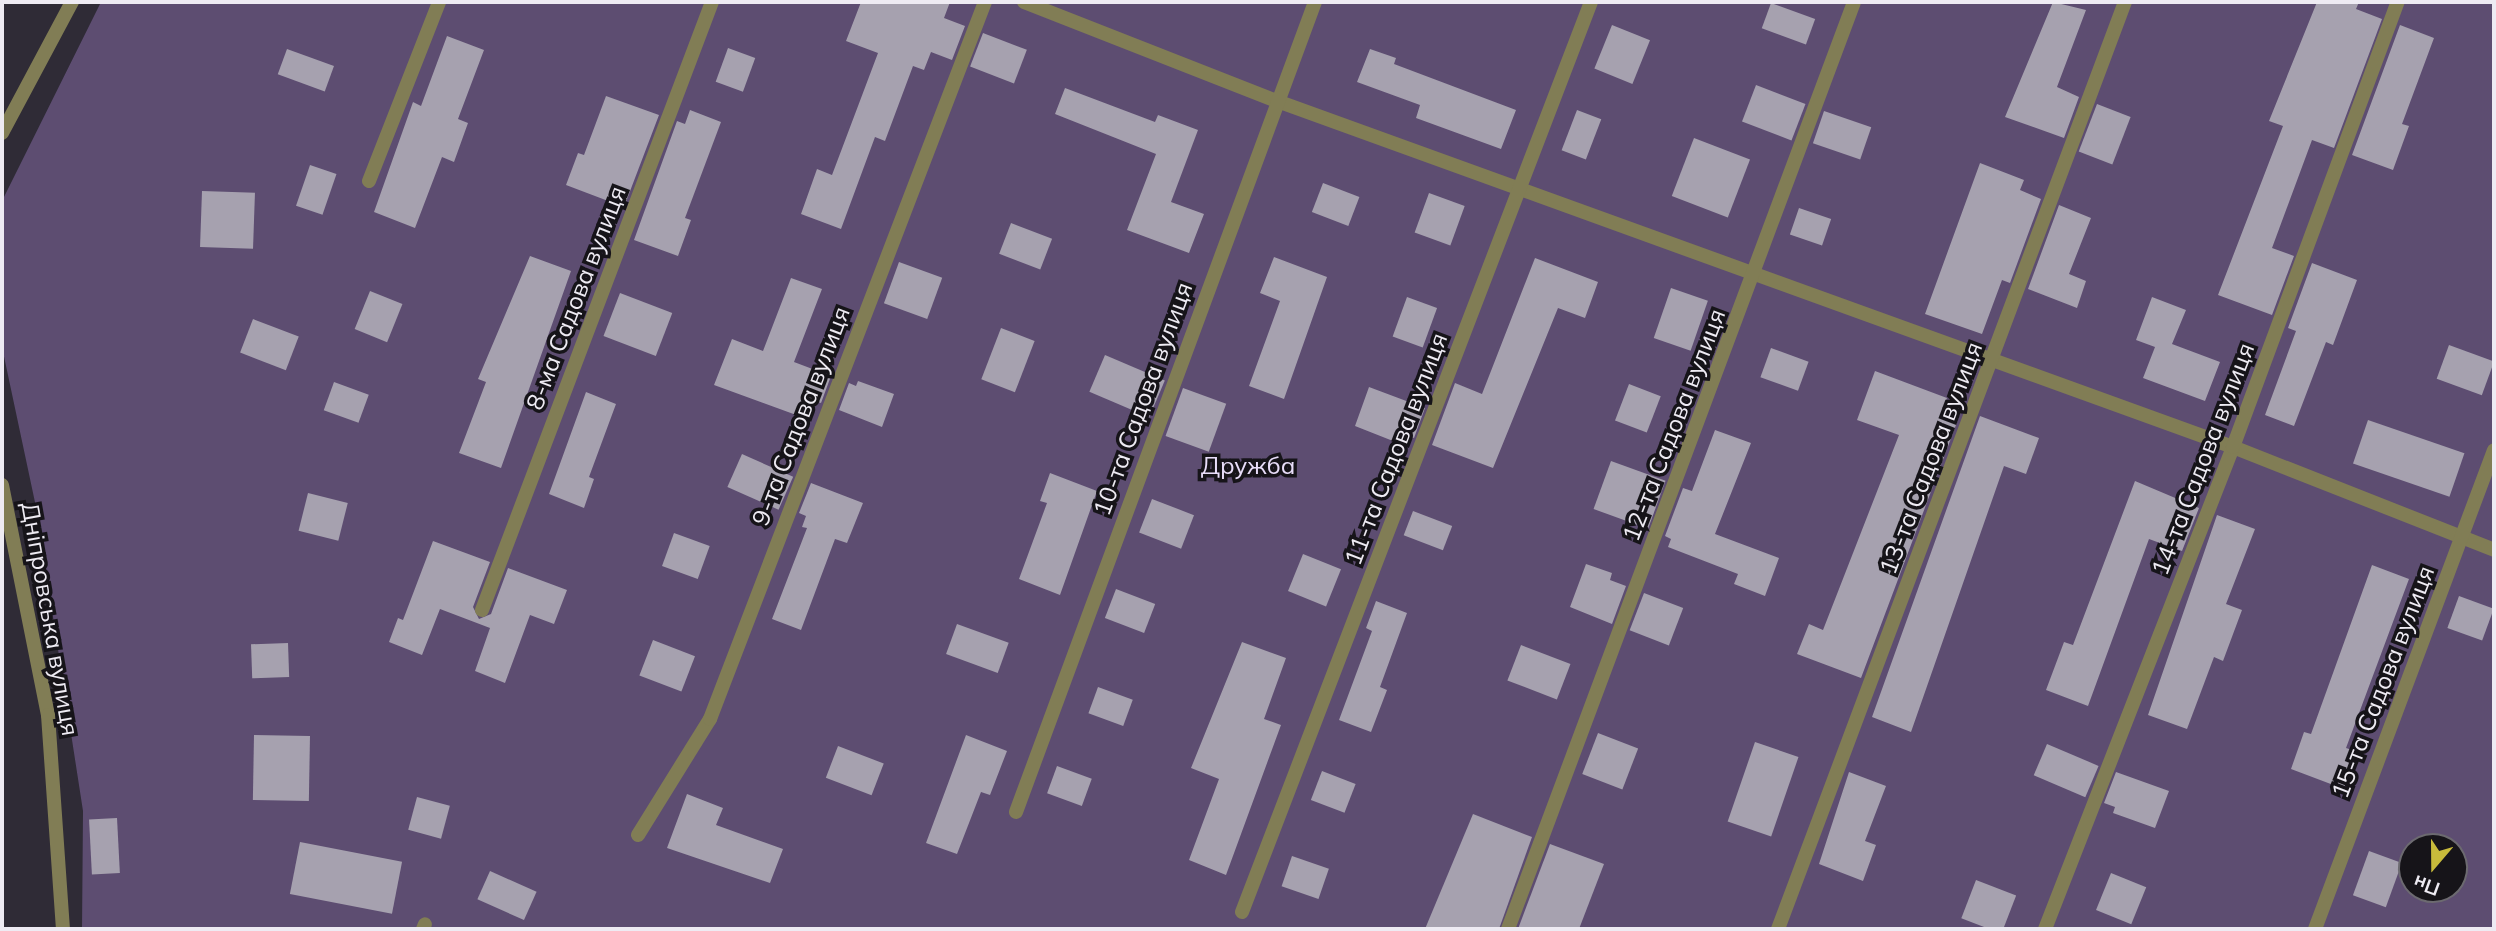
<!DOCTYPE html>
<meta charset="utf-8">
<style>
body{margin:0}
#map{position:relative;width:2496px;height:931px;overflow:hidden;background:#2f2b36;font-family:Mulish,sans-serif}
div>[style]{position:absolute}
.green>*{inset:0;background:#5d4d71}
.building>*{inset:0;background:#a6a1af;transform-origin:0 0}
.minor>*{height:14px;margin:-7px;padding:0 7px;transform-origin:7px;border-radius:7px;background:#817d55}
span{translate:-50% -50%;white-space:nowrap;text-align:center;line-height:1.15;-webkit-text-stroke:7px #161419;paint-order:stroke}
.street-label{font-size:24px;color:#eeebf3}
.park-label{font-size:24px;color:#e8ddf9}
.frame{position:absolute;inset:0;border:4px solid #eeebf3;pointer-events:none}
.north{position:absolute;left:2398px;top:833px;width:70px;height:70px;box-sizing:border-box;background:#161419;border:2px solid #6c6a70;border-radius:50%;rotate:200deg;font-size:19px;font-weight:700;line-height:28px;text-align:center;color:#eeebf3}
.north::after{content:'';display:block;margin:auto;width:24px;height:32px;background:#c8bb3b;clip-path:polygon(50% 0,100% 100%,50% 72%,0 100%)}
</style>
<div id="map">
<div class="green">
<i style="clip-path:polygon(evenodd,101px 2px,2494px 2px,2494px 929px,82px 929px,83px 811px,36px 507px,2px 347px,2px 201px,101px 2px,2412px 847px,2454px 847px,2454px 889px,2412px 889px,2412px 847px)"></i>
</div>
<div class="building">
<i style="clip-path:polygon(861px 2px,950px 2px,944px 18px,965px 26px,952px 60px,931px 52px,924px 70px,913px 66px,885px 141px,875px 137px,841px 229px,801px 214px,817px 169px,832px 175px,878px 53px,846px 41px)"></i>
<i style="clip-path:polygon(2053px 2px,2086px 10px,2057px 87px,2079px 97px,2064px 138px,2005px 117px)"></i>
<i style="clip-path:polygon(2317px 2px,2359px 2px,2356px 9px,2382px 19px,2334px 148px,2312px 140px,2272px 248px,2294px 256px,2272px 315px,2218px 295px,2283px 126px,2269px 121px)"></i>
<i style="left:1771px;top:3px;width:47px;height:27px;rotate:20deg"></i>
<i style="left:1612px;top:25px;width:41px;height:47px;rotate:22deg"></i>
<i style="clip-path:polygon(2400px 25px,2434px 38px,2402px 124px,2409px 126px,2393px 170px,2352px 155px)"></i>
<i style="left:983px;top:33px;width:47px;height:36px;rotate:21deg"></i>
<i style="clip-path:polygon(447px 36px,484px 50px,458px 119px,468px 123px,454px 162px,442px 157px,415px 228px,374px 212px,413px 102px,421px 106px)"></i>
<i style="left:728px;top:48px;width:29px;height:36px;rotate:20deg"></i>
<i style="left:287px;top:49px;width:50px;height:27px;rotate:20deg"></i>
<i style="clip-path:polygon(1370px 49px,1396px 58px,1394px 64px,1516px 110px,1501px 149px,1416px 118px,1420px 105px,1357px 82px)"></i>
<i style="left:1756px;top:85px;width:53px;height:39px;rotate:21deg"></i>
<i style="clip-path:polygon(1065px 88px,1155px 122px,1158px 115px,1198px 130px,1171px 202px,1204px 214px,1189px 253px,1127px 230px,1156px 154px,1055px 114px)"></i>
<i style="clip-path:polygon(606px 96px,659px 115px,624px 207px,566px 185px,578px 153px,584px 155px)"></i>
<i style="left:2097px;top:104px;width:36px;height:51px;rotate:21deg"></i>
<i style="clip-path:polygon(690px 110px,721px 122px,685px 218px,691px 220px,678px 256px,634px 240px,677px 121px,685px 124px)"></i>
<i style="left:1577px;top:110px;width:26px;height:43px;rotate:21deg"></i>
<i style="left:1824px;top:111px;width:50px;height:34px;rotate:19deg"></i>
<i style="left:1694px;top:138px;width:60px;height:62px;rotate:21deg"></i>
<i style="clip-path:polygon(1980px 163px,2024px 180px,2020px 190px,2041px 199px,2010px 283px,2002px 280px,1982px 334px,1925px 314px)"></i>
<i style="left:310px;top:165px;width:28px;height:43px;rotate:19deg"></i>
<i style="left:1323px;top:183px;width:39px;height:31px;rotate:21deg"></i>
<i style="left:202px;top:191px;width:53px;height:56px;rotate:2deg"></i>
<i style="left:1429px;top:193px;width:38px;height:42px;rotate:20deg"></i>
<i style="clip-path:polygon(2059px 205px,2091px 218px,2069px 274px,2086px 281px,2077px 308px,2028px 289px)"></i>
<i style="left:1799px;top:208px;width:34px;height:28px;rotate:19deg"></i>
<i style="left:1011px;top:223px;width:44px;height:33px;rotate:21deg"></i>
<i style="clip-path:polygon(530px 256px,571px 271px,501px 468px,459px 453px,486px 382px,478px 379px)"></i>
<i style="clip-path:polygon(1274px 257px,1327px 277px,1284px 399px,1249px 386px,1280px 301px,1260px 293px)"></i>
<i style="clip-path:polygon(1535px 258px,1598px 282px,1585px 318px,1558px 308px,1493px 468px,1432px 445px,1455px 383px,1482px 394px)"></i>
<i style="left:899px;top:262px;width:46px;height:44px;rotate:20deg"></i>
<i style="clip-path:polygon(2312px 263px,2357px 280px,2333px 345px,2326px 342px,2294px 426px,2265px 415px,2296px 331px,2288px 328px)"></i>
<i style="clip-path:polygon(791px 278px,822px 289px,794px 362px,831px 376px,821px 403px,806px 398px,799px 416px,714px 385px,732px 339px,763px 351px)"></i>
<i style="left:1671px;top:288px;width:39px;height:53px;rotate:19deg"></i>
<i style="left:370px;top:291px;width:35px;height:41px;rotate:22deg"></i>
<i style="left:620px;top:293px;width:56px;height:46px;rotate:21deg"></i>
<i style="left:1407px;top:297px;width:32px;height:42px;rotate:20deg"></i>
<i style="clip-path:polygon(2152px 297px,2186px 310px,2172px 344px,2220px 362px,2205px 401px,2143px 378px,2155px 347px,2136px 340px)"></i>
<i style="left:253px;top:319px;width:49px;height:36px;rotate:21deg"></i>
<i style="left:1001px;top:328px;width:36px;height:55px;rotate:21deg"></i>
<i style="left:2449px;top:345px;width:48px;height:36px;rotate:20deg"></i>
<i style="left:1771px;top:348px;width:40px;height:31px;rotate:20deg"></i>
<i style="left:1105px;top:355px;width:65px;height:40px;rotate:23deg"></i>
<i style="clip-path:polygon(1875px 371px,1947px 398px,1945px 403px,1962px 409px,1861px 678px,1797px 654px,1809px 624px,1823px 630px,1899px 435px,1857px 420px)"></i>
<i style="clip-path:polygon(858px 381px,894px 394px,882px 427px,839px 410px,849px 383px,856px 386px)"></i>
<i style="left:334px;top:382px;width:37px;height:30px;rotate:20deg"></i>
<i style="left:1629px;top:384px;width:34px;height:39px;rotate:21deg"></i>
<i style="clip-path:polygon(1369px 387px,1425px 408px,1414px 438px,1397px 432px,1393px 441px,1355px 426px)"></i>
<i style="left:1183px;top:388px;width:46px;height:51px;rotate:20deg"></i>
<i style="clip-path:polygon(586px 392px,616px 404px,589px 477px,594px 479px,584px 508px,549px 494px)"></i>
<i style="clip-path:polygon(1980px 416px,2039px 438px,2026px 474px,2004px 466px,1911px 732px,1872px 717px)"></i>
<i style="left:2368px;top:420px;width:102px;height:46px;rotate:19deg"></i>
<i style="clip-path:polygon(1715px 430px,1751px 443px,1715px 534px,1779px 558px,1765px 596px,1734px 584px,1738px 574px,1668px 547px,1671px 539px,1665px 536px,1683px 488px,1692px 491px)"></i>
<i style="left:742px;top:454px;width:56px;height:36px;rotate:24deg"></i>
<i style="left:1611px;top:461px;width:58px;height:51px;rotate:20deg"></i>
<i style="clip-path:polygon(1050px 473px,1097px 491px,1060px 595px,1019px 579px,1047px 503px,1040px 501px)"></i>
<i style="clip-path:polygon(2135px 481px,2199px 508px,2182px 551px,2149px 539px,2088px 706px,2046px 690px,2064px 642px,2073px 645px)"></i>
<i style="clip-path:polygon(811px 483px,863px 503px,847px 543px,835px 539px,801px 630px,772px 619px,807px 528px,802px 527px,806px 516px,799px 513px)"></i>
<i style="left:308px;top:493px;width:41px;height:39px;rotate:14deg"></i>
<i style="left:1152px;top:499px;width:45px;height:36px;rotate:21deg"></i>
<i style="left:1413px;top:511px;width:42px;height:26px;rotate:21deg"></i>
<i style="clip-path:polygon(2217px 515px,2255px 529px,2226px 604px,2242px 610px,2223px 661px,2214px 657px,2187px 729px,2148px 715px)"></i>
<i style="left:674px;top:533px;width:38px;height:35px;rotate:20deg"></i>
<i style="clip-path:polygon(433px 541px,490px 562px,473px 607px,479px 619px,491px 614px,508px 568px,567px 590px,554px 624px,530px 615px,505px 683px,475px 671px,490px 628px,440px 609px,422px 655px,389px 642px,398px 618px,403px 620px)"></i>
<i style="left:1303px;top:554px;width:41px;height:40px;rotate:22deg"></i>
<i style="clip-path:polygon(1586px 564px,1612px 573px,1610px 580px,1626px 586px,1612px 624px,1570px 607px)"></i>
<i style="clip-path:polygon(2372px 565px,2409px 579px,2346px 748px,2358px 752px,2344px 789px,2291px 769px,2304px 732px,2311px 734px)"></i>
<i style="left:1116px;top:589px;width:42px;height:31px;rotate:21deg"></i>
<i style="left:1644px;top:593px;width:42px;height:40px;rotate:21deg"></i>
<i style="left:2459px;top:596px;width:37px;height:34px;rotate:20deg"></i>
<i style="clip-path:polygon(1376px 601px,1407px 613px,1380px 687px,1387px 690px,1371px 732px,1339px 720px,1372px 631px,1366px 628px)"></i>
<i style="left:957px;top:624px;width:55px;height:32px;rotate:20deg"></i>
<i style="left:653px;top:640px;width:45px;height:38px;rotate:21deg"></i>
<i style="clip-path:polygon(1242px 642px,1286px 658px,1264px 719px,1281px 725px,1226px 875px,1189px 860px,1219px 779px,1191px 768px)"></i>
<i style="left:288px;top:643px;width:34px;height:37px;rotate:88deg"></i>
<i style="left:1521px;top:645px;width:53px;height:38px;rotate:21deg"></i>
<i style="left:1098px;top:687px;width:37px;height:28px;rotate:20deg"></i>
<i style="left:1598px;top:733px;width:43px;height:44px;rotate:21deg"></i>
<i style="left:254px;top:735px;width:56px;height:65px;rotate:1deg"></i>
<i style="clip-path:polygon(966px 735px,1007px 751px,990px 795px,981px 792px,957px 854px,926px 843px)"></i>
<i style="left:1755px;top:742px;width:46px;height:84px;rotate:19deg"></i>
<i style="left:2047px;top:744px;width:56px;height:34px;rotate:23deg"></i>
<i style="left:838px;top:746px;width:49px;height:34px;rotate:21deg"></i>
<i style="left:1057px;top:766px;width:37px;height:29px;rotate:20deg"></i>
<i style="left:1322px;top:771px;width:36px;height:31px;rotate:21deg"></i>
<i style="clip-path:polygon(1849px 772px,1886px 786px,1865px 841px,1876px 845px,1863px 881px,1819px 864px)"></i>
<i style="clip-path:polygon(2116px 772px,2169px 791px,2155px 828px,2113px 813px,2115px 807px,2104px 803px)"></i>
<i style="clip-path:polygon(687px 794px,723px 808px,716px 825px,783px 849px,770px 883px,667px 848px)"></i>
<i style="left:417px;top:797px;width:34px;height:34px;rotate:15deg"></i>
<i style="clip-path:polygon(1473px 814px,1532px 837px,1499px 929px,1425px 929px)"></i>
<i style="left:117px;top:818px;width:55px;height:28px;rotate:87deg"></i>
<i style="left:300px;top:842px;width:104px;height:53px;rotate:11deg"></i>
<i style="clip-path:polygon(1550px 844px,1604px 864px,1579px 929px,1518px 929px)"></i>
<i style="left:2369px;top:851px;width:35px;height:47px;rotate:20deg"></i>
<i style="left:1292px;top:856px;width:39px;height:32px;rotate:19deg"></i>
<i style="left:490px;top:871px;width:51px;height:31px;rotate:24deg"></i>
<i style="left:2111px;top:873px;width:38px;height:40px;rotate:22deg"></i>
<i style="left:1976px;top:880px;width:43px;height:41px;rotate:21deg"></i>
</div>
<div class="minor">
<i style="left:1024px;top:2px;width:272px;rotate:21.4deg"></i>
<i style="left:1277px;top:101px;width:1017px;rotate:19.9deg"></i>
<i style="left:2233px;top:447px;width:281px;rotate:21.5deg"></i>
<i style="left:2px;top:133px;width:149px;rotate:-61.9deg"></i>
<i style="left:369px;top:181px;width:192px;rotate:-68.6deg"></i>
<i style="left:2px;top:485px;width:235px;rotate:78.7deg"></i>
<i style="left:48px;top:715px;width:215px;rotate:86deg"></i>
<i style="left:482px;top:610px;width:650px;rotate:-69.28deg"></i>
<i style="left:1016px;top:812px;width:863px;rotate:-69.74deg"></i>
<i style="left:638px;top:835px;width:137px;rotate:-58.2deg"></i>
<i style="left:710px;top:719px;width:768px;rotate:-69.02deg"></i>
<i style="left:1242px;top:912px;width:975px;rotate:-69.02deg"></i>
<i style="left:423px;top:929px;width:5px;rotate:-68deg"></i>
<i style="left:1508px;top:929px;width:989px;rotate:-69.53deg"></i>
<i style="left:1778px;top:929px;width:990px;rotate:-69.48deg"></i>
<i style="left:2045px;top:929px;width:517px;rotate:-68.69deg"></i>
<i style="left:2233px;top:447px;width:475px;rotate:-69.7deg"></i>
<i style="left:2315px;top:929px;width:511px;rotate:-69.51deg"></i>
</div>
<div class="street-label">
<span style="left:576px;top:298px;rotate:-69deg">8-ма Садова вулиця</span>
<span style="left:1143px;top:399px;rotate:-70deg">10-та Садова вулиця</span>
<span style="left:801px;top:416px;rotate:-69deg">9-та Садова вулиця</span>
<span style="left:1674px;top:425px;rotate:-69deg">12-та Садова вулиця</span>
<span style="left:1396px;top:449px;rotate:-69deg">11-та Садова вулиця</span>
<span style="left:1931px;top:458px;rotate:-69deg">13-та Садова вулиця</span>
<span style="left:2203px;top:459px;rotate:-69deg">14-та Садова вулиця</span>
<span style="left:50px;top:619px;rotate:80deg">Дніпровська вулиця</span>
<span style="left:2383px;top:682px;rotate:-69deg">15-та Садова вулиця</span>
</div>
<div class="park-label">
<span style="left:1248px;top:466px">Дружба</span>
</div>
<div class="frame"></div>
<div class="north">Пн</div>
</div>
